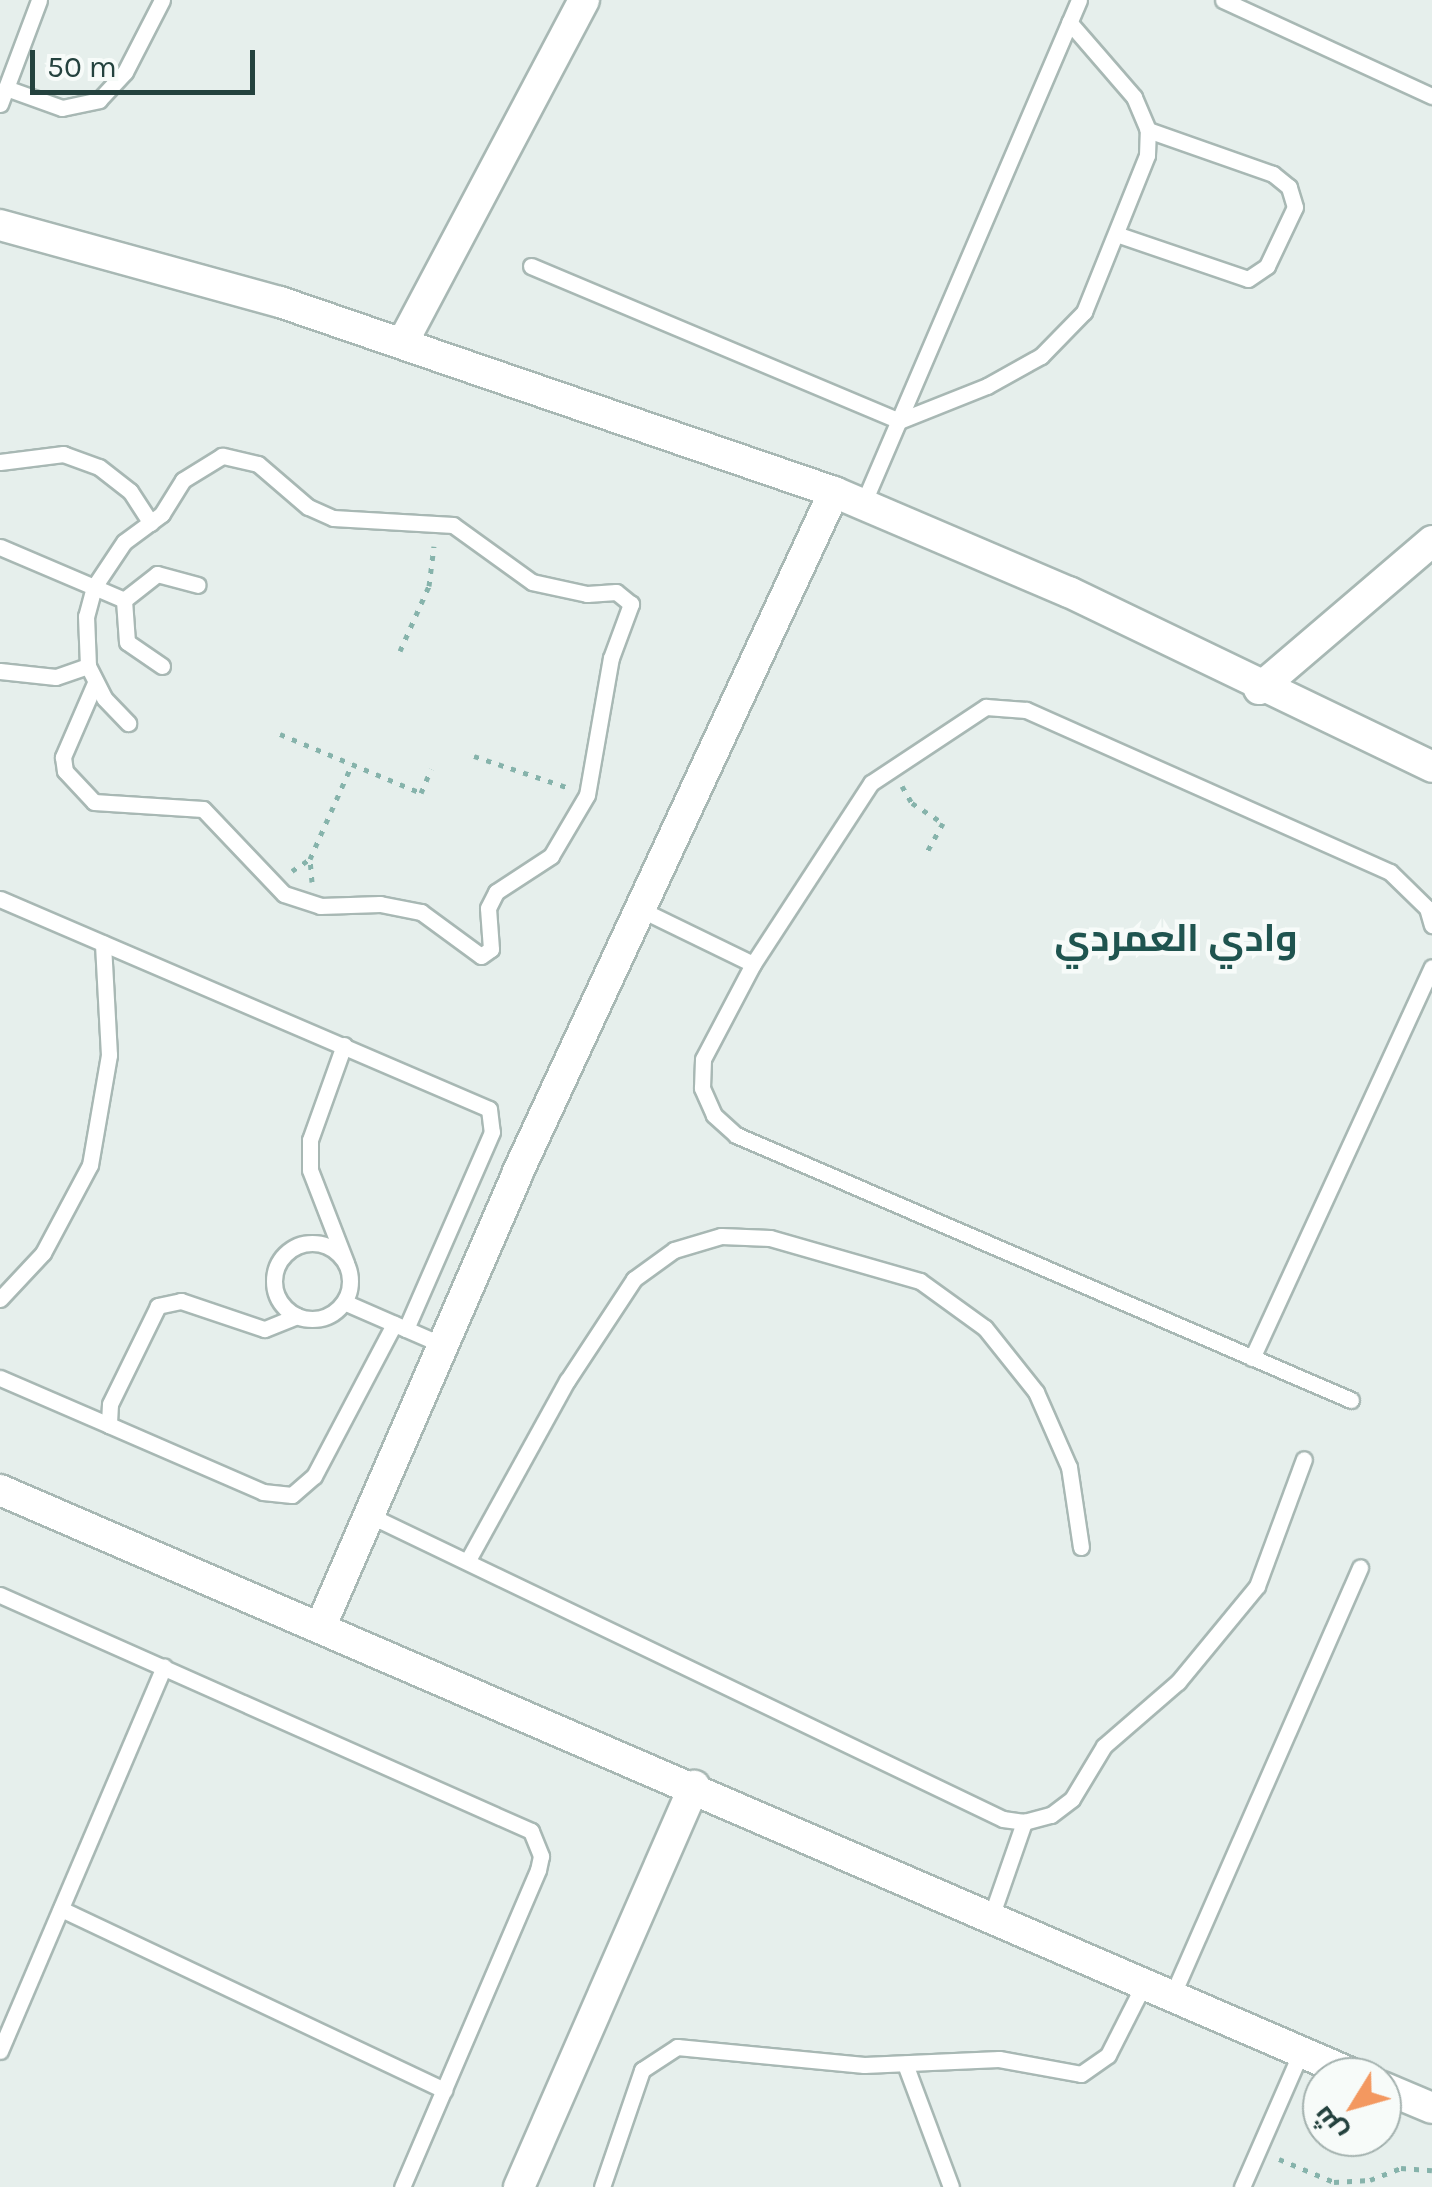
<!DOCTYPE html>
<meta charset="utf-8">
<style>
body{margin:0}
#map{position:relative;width:1432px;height:2187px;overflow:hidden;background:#e6efec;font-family:Karla,Cairo,sans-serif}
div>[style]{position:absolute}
.path>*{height:5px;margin-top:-2.5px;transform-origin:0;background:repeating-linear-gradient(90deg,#86b3ab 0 5px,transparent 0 13px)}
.roads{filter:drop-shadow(2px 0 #a8b8b4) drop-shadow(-2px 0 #a8b8b4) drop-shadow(0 2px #a8b8b4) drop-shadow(0 -2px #a8b8b4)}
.service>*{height:15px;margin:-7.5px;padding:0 7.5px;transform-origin:7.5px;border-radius:7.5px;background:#fff}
.service>.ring{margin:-7.5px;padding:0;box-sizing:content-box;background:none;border:15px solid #fff;border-radius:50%}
.minor>*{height:30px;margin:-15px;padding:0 15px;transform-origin:15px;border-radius:15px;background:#fff}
span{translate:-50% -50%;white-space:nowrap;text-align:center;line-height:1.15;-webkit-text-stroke:9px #f7fbf9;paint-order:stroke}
.district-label{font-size:38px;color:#1f544f;font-weight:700}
.north{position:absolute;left:1302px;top:2057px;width:100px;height:100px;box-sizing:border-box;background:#f7fbf9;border:2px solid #a3b1ae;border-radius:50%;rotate:233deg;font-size:28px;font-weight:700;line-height:40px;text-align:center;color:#24423e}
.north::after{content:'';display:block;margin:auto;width:35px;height:45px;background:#f39860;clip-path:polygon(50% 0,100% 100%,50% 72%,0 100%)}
.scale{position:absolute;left:30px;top:50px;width:225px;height:45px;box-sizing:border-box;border:5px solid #24423e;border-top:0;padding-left:12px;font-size:30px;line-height:35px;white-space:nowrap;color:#24423e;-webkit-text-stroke:8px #f7fbf9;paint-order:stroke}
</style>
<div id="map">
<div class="path">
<i style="left:400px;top:651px;width:71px;rotate:-66deg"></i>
<i style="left:429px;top:586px;width:40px;rotate:-82.9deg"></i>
<i style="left:280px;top:734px;width:153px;rotate:22.7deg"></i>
<i style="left:421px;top:793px;width:26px;rotate:-67deg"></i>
<i style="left:474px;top:756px;width:97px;rotate:18.6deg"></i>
<i style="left:902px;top:786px;width:20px;rotate:60deg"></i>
<i style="left:912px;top:803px;width:37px;rotate:33deg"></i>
<i style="left:943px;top:823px;width:33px;rotate:119deg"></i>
<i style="left:292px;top:871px;width:22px;rotate:-34deg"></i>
<i style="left:312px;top:882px;width:23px;rotate:-95deg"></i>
<i style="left:310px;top:859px;width:104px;rotate:-66.1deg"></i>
<i style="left:1279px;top:2159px;width:60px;rotate:22.7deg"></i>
<i style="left:1334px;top:2182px;width:36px;rotate:-3deg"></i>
<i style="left:1370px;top:2180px;width:33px;rotate:-21deg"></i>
<i style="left:1401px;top:2168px;width:31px;rotate:4deg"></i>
</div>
<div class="roads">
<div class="service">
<i style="left:1223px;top:0;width:230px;rotate:24.7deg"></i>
<i style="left:6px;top:88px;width:59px;rotate:19.7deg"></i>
<i style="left:62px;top:108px;width:38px;rotate:-12deg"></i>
<i style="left:99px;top:100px;width:38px;rotate:-47deg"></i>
<i style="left:125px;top:72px;width:81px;rotate:-62.8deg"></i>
<i style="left:0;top:104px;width:111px;rotate:-69.4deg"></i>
<i style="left:1119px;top:235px;width:136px;rotate:18.8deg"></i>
<i style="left:1248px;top:279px;width:23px;rotate:-34deg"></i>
<i style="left:1267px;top:266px;width:65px;rotate:-64.6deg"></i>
<i style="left:1295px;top:207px;width:21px;rotate:-107deg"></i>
<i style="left:1289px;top:187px;width:21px;rotate:-141deg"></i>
<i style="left:1273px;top:174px;width:133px;rotate:-160.6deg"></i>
<i style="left:531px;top:266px;width:399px;rotate:22.8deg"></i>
<i style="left:899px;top:421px;width:95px;rotate:-21.7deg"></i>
<i style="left:987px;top:386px;width:62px;rotate:-29.1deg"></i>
<i style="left:1041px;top:356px;width:62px;rotate:-45.7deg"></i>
<i style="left:1084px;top:312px;width:169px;rotate:-68.1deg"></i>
<i style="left:1147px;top:155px;width:25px;rotate:-88deg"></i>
<i style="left:1148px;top:130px;width:36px;rotate:-113deg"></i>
<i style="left:1134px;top:97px;width:99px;rotate:-130.9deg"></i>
<i style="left:0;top:462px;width:64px;rotate:-7.2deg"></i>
<i style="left:63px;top:454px;width:38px;rotate:20deg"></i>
<i style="left:99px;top:467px;width:39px;rotate:38deg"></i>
<i style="left:130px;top:491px;width:38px;rotate:57deg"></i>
<i style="left:863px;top:504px;width:548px;rotate:-66.8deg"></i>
<i style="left:0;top:547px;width:135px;rotate:23.1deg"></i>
<i style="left:162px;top:666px;width:42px;rotate:-145.6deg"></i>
<i style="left:127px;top:642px;width:42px;rotate:-94.1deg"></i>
<i style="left:124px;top:600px;width:42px;rotate:-38.2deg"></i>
<i style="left:157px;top:574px;width:42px;rotate:15deg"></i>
<i style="left:0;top:671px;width:56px;rotate:6.1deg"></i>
<i style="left:56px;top:677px;width:34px;rotate:-19deg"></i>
<i style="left:95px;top:683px;width:81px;rotate:113.4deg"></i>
<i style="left:63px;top:757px;width:14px;rotate:82deg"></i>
<i style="left:65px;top:771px;width:42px;rotate:46.9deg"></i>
<i style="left:94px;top:802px;width:109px;rotate:3.7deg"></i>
<i style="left:203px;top:809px;width:117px;rotate:46.4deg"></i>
<i style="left:284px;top:894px;width:38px;rotate:18deg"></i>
<i style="left:320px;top:906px;width:60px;rotate:-1.9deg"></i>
<i style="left:380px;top:904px;width:42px;rotate:11deg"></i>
<i style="left:421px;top:912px;width:74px;rotate:36.3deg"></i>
<i style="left:481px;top:956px;width:12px;rotate:-35deg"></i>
<i style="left:491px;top:949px;width:41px;rotate:-94.2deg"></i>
<i style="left:488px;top:908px;width:18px;rotate:-63deg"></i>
<i style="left:496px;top:892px;width:66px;rotate:-33.2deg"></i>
<i style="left:551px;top:856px;width:71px;rotate:-59.5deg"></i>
<i style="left:587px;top:795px;width:139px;rotate:-80.1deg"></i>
<i style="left:611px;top:658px;width:58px;rotate:-69.7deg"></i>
<i style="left:631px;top:604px;width:19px;rotate:-141deg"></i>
<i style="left:616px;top:592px;width:29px;rotate:176deg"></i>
<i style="left:587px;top:594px;width:56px;rotate:-167.7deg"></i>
<i style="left:532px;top:582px;width:97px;rotate:-144.2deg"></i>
<i style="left:453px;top:525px;width:120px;rotate:-176.7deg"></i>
<i style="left:333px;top:518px;width:27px;rotate:-156deg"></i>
<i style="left:308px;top:507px;width:66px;rotate:-139.3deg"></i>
<i style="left:258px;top:464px;width:37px;rotate:-167deg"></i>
<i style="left:222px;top:456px;width:46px;rotate:148.4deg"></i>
<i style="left:183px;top:480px;width:40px;rotate:122deg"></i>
<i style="left:162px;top:514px;width:47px;rotate:143.6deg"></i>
<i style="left:124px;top:542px;width:54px;rotate:123.7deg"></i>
<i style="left:94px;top:587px;width:30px;rotate:105deg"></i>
<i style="left:86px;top:616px;width:50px;rotate:87.7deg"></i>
<i style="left:88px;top:666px;width:36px;rotate:63deg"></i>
<i style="left:104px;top:698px;width:35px;rotate:46deg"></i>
<i style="left:0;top:899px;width:532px;rotate:23.24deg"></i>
<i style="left:489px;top:1109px;width:23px;rotate:83deg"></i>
<i style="left:492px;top:1132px;width:215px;rotate:113.6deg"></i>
<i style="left:644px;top:911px;width:121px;rotate:25.9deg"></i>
<i style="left:344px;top:1045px;width:101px;rotate:109.7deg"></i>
<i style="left:310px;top:1140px;width:30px;rotate:90deg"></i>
<i style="left:310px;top:1170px;width:100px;rotate:68.8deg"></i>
<i class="ring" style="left:274px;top:1243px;width:61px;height:61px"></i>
<i style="left:0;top:1299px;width:63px;rotate:-46.9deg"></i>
<i style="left:43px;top:1253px;width:100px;rotate:-61.9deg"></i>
<i style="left:90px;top:1165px;width:112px;rotate:-80.2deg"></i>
<i style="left:109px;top:1055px;width:112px;rotate:-93.1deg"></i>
<i style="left:344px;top:1302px;width:108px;rotate:23.5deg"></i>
<i style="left:297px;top:1316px;width:35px;rotate:158deg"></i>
<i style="left:264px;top:1329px;width:88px;rotate:-161.4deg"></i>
<i style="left:181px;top:1301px;width:24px;rotate:168deg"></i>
<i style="left:158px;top:1306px;width:109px;rotate:116.1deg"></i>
<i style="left:110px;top:1404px;width:21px;rotate:93deg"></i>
<i style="left:109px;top:1425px;width:168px;rotate:23.5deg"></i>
<i style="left:263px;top:1492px;width:29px;rotate:6deg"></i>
<i style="left:292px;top:1495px;width:29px;rotate:-41deg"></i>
<i style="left:314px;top:1476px;width:172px;rotate:-62.2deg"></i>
<i style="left:1252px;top:1358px;width:430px;rotate:-65.3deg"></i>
<i style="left:0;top:1378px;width:119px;rotate:23.3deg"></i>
<i style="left:1351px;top:1400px;width:670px;rotate:-156.69deg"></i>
<i style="left:736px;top:1135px;width:30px;rotate:-138deg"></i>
<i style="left:714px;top:1115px;width:30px;rotate:-114deg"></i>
<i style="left:702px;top:1088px;width:29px;rotate:-88deg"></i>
<i style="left:703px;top:1059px;width:107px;rotate:-62.2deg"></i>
<i style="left:753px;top:964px;width:216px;rotate:-56.9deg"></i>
<i style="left:871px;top:783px;width:138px;rotate:-33.5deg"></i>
<i style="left:986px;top:707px;width:40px;rotate:4.3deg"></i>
<i style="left:1026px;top:710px;width:398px;rotate:24deg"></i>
<i style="left:1390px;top:872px;width:52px;rotate:44.2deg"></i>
<i style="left:1427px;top:908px;width:18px;rotate:74deg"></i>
<i style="left:369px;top:1515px;width:703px;rotate:25.62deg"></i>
<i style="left:1003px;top:1819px;width:21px;rotate:8deg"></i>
<i style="left:1024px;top:1822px;width:28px;rotate:-15deg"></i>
<i style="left:1051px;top:1815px;width:26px;rotate:-37deg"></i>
<i style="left:1072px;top:1799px;width:62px;rotate:-58.9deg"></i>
<i style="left:1104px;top:1746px;width:98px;rotate:-40.9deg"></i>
<i style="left:1178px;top:1682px;width:124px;rotate:-50.5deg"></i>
<i style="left:1257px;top:1586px;width:135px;rotate:-69.7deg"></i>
<i style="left:468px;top:1560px;width:205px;rotate:-61.1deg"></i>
<i style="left:567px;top:1381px;width:122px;rotate:-56.7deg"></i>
<i style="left:634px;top:1279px;width:49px;rotate:-35.9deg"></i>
<i style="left:674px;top:1250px;width:49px;rotate:-16.6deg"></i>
<i style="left:721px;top:1236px;width:49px;rotate:2.3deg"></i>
<i style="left:770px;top:1238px;width:156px;rotate:16deg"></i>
<i style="left:920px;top:1281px;width:80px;rotate:35.9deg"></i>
<i style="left:985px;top:1328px;width:82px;rotate:51.4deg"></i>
<i style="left:1036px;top:1392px;width:82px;rotate:66.3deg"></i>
<i style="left:1069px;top:1467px;width:81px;rotate:81.5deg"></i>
<i style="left:0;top:1595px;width:581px;rotate:23.96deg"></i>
<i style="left:531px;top:1831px;width:27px;rotate:68deg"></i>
<i style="left:541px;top:1856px;width:14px;rotate:102deg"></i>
<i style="left:538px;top:1870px;width:345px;rotate:113.2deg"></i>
<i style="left:61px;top:1909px;width:424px;rotate:25.3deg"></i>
<i style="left:991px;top:1917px;width:101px;rotate:-70.8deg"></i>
<i style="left:1172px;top:1996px;width:468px;rotate:-66.3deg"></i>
<i style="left:0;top:2051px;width:418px;rotate:-66.9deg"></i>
<i style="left:905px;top:2064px;width:131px;rotate:69.5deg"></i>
<i style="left:602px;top:2187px;width:124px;rotate:-71.1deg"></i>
<i style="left:642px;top:2070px;width:42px;rotate:-33.3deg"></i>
<i style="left:677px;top:2047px;width:188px;rotate:5.5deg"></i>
<i style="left:864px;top:2065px;width:135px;rotate:-2.5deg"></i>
<i style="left:999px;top:2059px;width:83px;rotate:10.4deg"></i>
<i style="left:1081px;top:2074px;width:33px;rotate:-35deg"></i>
<i style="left:1108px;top:2055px;width:80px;rotate:-63.1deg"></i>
<i style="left:1242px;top:2187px;width:147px;rotate:-66.4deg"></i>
</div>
<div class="minor">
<i style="left:0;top:225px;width:290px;rotate:15.4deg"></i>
<i style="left:280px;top:302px;width:586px;rotate:18.93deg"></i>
<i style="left:834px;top:492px;width:255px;rotate:23.1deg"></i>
<i style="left:1069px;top:592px;width:403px;rotate:25.7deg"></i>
<i style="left:403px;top:342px;width:387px;rotate:-62.1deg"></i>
<i style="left:1259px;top:689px;width:228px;rotate:-40.5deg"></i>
<i style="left:0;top:1490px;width:1480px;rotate:23.36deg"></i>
<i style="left:320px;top:1628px;width:495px;rotate:-66.5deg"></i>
<i style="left:517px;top:1174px;width:752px;rotate:-65.07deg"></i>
<i style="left:1382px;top:2087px;width:54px;rotate:22.8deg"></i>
<i style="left:519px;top:2187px;width:438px;rotate:-66.4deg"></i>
</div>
</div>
<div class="district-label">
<span style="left:1176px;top:939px">وادي العمردي</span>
</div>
<div class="north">ش</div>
<div class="scale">50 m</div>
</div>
